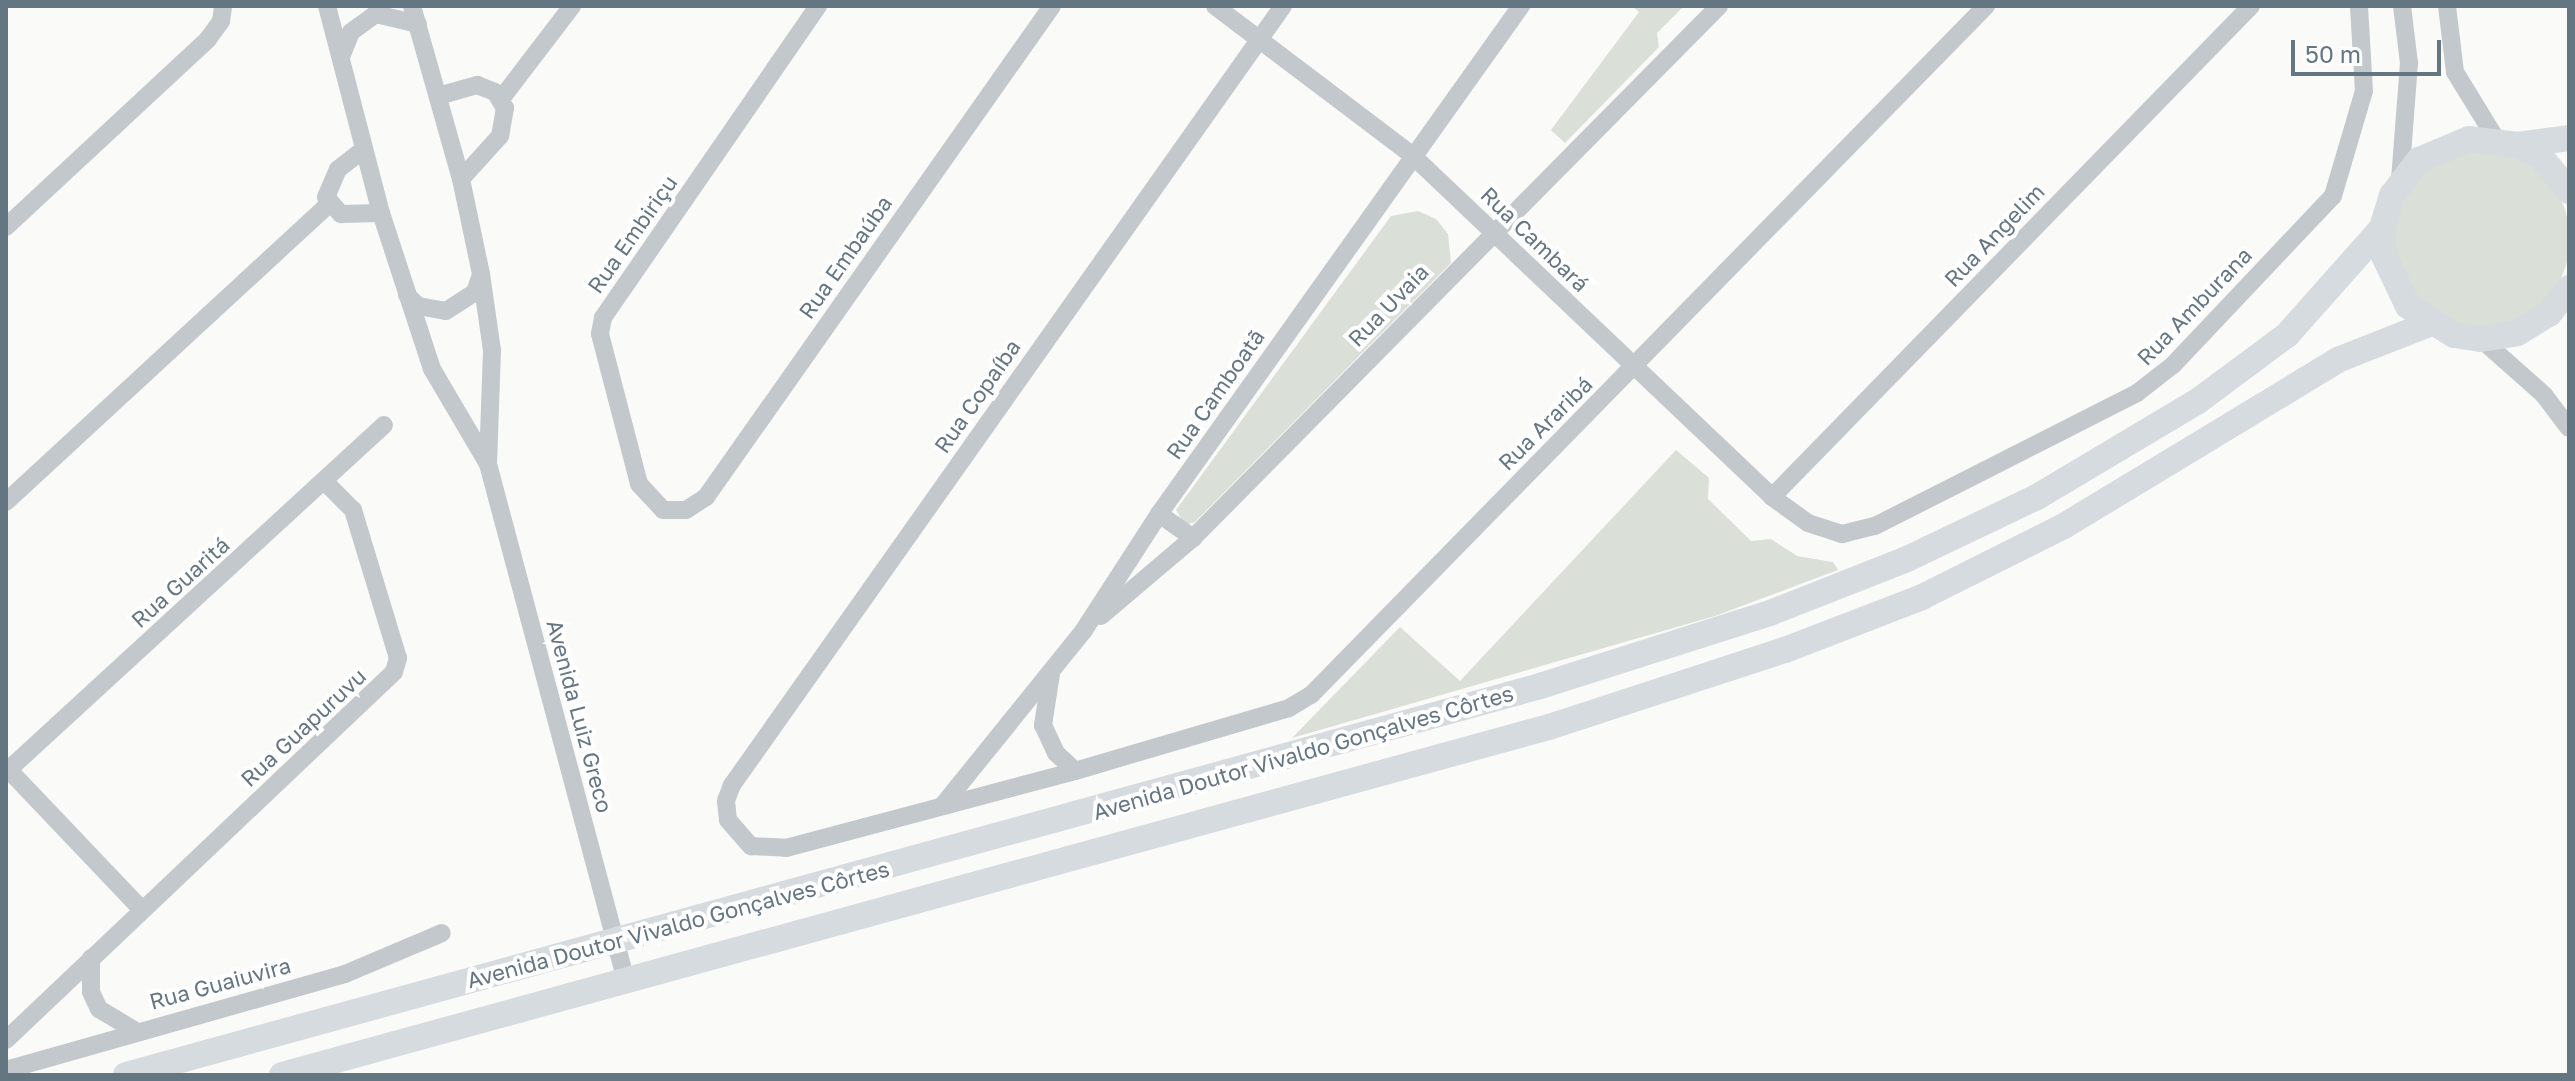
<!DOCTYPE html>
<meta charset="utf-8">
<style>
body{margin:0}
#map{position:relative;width:2575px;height:1081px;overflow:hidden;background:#fafaf8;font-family:"Golos Text",sans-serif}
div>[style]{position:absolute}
.green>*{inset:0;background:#dadfd7}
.round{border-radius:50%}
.minor>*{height:18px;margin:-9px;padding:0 9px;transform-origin:9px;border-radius:9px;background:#c3c8cc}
.secondary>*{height:26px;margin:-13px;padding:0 13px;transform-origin:13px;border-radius:13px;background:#d6dbdf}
span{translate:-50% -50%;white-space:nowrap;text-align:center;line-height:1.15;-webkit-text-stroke:8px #fff;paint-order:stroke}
.street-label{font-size:22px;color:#657683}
.frame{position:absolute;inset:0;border:8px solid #657683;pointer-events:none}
.scale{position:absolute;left:2291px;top:40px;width:150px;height:36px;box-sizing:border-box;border:4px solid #657683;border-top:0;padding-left:10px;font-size:24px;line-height:28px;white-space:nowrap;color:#657683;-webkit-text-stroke:6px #fff;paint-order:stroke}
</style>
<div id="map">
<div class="green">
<i style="clip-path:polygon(1632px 6px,1684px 6px,1657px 33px,1659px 47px,1565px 143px,1551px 130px,1639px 12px)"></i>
<i class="round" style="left:2394px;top:151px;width:176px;height:176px"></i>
<i style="clip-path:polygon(1418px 211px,1436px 219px,1448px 234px,1451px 263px,1195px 522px,1185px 525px,1176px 510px,1391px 216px)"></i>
<i style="clip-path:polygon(1676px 450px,1709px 478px,1708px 499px,1751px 541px,1771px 539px,1797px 556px,1833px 562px,1838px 570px,1715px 616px,1292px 738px,1400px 627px,1460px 681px)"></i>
</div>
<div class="minor">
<i style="left:327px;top:6px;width:214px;rotate:75.4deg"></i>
<i style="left:381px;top:213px;width:164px;rotate:71.9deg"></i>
<i style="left:432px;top:369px;width:110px;rotate:59.5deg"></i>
<i style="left:488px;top:464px;width:535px;rotate:75.05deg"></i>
<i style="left:412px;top:6px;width:180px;rotate:74.2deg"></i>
<i style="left:461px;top:179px;width:97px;rotate:78.1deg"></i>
<i style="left:481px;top:274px;width:77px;rotate:81.8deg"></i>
<i style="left:492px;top:350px;width:114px;rotate:92deg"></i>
<i style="left:818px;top:6px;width:379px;rotate:124.6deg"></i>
<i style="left:603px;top:318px;width:16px;rotate:101deg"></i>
<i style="left:600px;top:334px;width:155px;rotate:75.4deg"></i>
<i style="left:639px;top:484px;width:35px;rotate:47deg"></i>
<i style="left:663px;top:510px;width:23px"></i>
<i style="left:686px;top:510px;width:24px;rotate:-33deg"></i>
<i style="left:706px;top:497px;width:601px;rotate:-54.83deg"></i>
<i style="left:1215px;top:6px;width:248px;rotate:37.1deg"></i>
<i style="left:1413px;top:156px;width:495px;rotate:43.5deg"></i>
<i style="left:1772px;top:497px;width:44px;rotate:35.8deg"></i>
<i style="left:1808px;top:523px;width:36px;rotate:18deg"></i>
<i style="left:1842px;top:534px;width:34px;rotate:-14deg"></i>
<i style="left:1875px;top:526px;width:294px;rotate:-26.9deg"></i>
<i style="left:2137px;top:393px;width:46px;rotate:-37.9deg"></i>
<i style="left:2173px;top:365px;width:233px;rotate:-46.6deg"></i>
<i style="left:2333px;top:196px;width:109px;rotate:-73.6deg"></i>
<i style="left:2364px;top:91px;width:85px;rotate:-93.4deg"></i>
<i style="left:1283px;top:6px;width:954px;rotate:125.27deg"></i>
<i style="left:732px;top:785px;width:17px;rotate:111deg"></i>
<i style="left:726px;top:801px;width:19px;rotate:84deg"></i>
<i style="left:728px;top:820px;width:35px;rotate:49deg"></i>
<i style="left:751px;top:846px;width:35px;rotate:3deg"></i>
<i style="left:786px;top:848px;width:299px;rotate:-14.9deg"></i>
<i style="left:1075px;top:771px;width:223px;rotate:-16.4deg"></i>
<i style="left:1289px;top:708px;width:26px;rotate:-31deg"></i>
<i style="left:1311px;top:695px;width:965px;rotate:-45.59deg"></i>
<i style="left:2447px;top:6px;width:66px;rotate:83.1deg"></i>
<i style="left:2455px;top:72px;width:79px;rotate:58.5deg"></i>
<i style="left:341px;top:57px;width:27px;rotate:-68deg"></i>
<i style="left:351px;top:32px;width:31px;rotate:-36deg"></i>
<i style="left:376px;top:14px;width:43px;rotate:13.4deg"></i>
<i style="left:438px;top:96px;width:41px;rotate:-15.8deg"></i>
<i style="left:477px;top:85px;width:19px;rotate:21deg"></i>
<i style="left:495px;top:92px;width:19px;rotate:58deg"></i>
<i style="left:505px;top:108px;width:28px;rotate:100deg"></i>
<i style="left:500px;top:136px;width:58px;rotate:132.2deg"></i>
<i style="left:501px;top:99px;width:117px;rotate:-52.6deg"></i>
<i style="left:364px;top:149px;width:33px;rotate:142deg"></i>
<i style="left:338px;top:169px;width:30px;rotate:113deg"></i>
<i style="left:326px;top:197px;width:23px;rotate:49deg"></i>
<i style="left:341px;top:214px;width:40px;rotate:-1.4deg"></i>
<i style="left:2400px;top:180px;width:117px;rotate:-85.6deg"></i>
<i style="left:2409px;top:63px;width:57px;rotate:-97deg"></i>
<i style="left:6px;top:227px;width:276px;rotate:-42.9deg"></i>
<i style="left:208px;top:39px;width:22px;rotate:-54deg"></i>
<i style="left:221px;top:21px;width:15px;rotate:-82deg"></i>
<i style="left:407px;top:295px;width:16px;rotate:45deg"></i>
<i style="left:418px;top:306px;width:28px;rotate:10deg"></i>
<i style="left:446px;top:311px;width:35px;rotate:-33deg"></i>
<i style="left:475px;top:292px;width:18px;rotate:-71deg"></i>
<i style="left:2481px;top:339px;width:84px;rotate:41.6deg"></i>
<i style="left:2544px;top:395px;width:41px;rotate:52.9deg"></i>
<i style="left:1772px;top:497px;width:686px;rotate:-45.71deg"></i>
<i style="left:6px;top:502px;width:439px;rotate:-42.7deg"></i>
<i style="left:1159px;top:514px;width:42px;rotate:35.2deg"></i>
<i style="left:1101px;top:616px;width:121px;rotate:-40.3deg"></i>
<i style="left:1193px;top:538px;width:748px;rotate:-45.32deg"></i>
<i style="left:1051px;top:674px;width:52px;rotate:98.9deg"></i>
<i style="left:1043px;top:725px;width:31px;rotate:65deg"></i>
<i style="left:1056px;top:753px;width:26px;rotate:43deg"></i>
<i style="left:6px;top:767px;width:196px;rotate:46.4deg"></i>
<i style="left:6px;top:772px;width:513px;rotate:-42.55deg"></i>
<i style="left:943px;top:805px;width:225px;rotate:-51.1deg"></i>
<i style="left:1084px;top:630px;width:138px;rotate:-57.1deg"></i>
<i style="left:1159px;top:514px;width:624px;rotate:-54.53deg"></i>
<i style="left:91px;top:958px;width:34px;rotate:90deg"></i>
<i style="left:91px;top:992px;width:19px;rotate:65deg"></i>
<i style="left:99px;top:1009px;width:41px;rotate:31deg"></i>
<i style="left:6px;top:1040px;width:535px;rotate:-43.48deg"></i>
<i style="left:394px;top:672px;width:15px;rotate:-74deg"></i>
<i style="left:398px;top:658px;width:155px;rotate:-106.9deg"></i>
<i style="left:353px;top:510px;width:40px;rotate:-135deg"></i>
<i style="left:6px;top:1070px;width:352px;rotate:-15.8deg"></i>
<i style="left:345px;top:974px;width:105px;rotate:-22.9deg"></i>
</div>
<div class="secondary">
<i style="left:2518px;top:145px;width:51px;rotate:-7.8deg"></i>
<i style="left:2569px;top:191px;width:44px;rotate:-129.5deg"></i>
<i style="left:2541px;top:157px;width:26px;rotate:-152deg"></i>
<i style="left:2518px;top:145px;width:49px;rotate:-173deg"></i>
<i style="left:2469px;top:139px;width:54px;rotate:157.2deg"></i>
<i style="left:2419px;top:160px;width:44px;rotate:127.6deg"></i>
<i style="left:2392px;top:195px;width:34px;rotate:107deg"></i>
<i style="left:2382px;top:228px;width:28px;rotate:86deg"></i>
<i style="left:2384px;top:256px;width:55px;rotate:64.4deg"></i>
<i style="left:2408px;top:306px;width:54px;rotate:32.2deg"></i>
<i style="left:2454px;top:335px;width:27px;rotate:8deg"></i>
<i style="left:2481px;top:339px;width:36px;rotate:-9deg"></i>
<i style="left:2517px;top:333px;width:37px;rotate:-31deg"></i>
<i style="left:2549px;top:314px;width:33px;rotate:-52deg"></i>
<i style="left:126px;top:1075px;width:1467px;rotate:-15.38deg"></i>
<i style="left:1540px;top:686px;width:241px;rotate:-17.6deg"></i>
<i style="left:1770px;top:613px;width:147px;rotate:-21.5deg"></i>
<i style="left:1907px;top:559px;width:144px;rotate:-25.5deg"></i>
<i style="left:2037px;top:497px;width:187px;rotate:-30.8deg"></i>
<i style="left:2198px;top:401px;width:111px;rotate:-36.6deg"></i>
<i style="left:2287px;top:335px;width:143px;rotate:-48.4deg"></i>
<i style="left:282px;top:1075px;width:1314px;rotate:-15.36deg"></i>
<i style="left:1549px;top:727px;width:248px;rotate:-18.1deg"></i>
<i style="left:1785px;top:650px;width:147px;rotate:-21.1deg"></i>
<i style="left:1922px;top:597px;width:159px;rotate:-26.6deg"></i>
<i style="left:2064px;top:526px;width:323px;rotate:-31.2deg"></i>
<i style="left:2340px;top:359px;width:96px;rotate:-21.5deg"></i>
</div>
<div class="street-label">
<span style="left:632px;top:234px;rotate:-55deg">Rua Embiriçu</span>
<span style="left:1994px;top:235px;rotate:-46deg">Rua Angelim</span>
<span style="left:1535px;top:239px;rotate:44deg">Rua Cambará</span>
<span style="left:845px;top:257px;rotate:-55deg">Rua Embaúba</span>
<span style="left:1388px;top:305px;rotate:-46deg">Rua Uvaia</span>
<span style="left:2194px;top:306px;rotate:-46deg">Rua Amburana</span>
<span style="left:1215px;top:394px;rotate:-55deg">Rua Camboatã</span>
<span style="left:977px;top:396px;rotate:-55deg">Rua Copaíba</span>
<span style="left:1545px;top:423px;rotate:-45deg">Rua Araribá</span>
<span style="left:180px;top:582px;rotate:-42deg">Rua Guaritá</span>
<span style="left:580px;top:716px;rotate:75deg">Avenida Luiz Greco</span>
<span style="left:303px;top:727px;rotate:-43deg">Rua Guapuruvu</span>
<span style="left:1303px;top:752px;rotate:-16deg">Avenida Doutor Vivaldo Gonçalves Côrtes</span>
<span style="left:678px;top:924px;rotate:-15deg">Avenida Doutor Vivaldo Gonçalves Côrtes</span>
<span style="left:220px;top:983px;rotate:-15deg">Rua Guaiuvira</span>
</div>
<div class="frame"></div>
<div class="scale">50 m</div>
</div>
